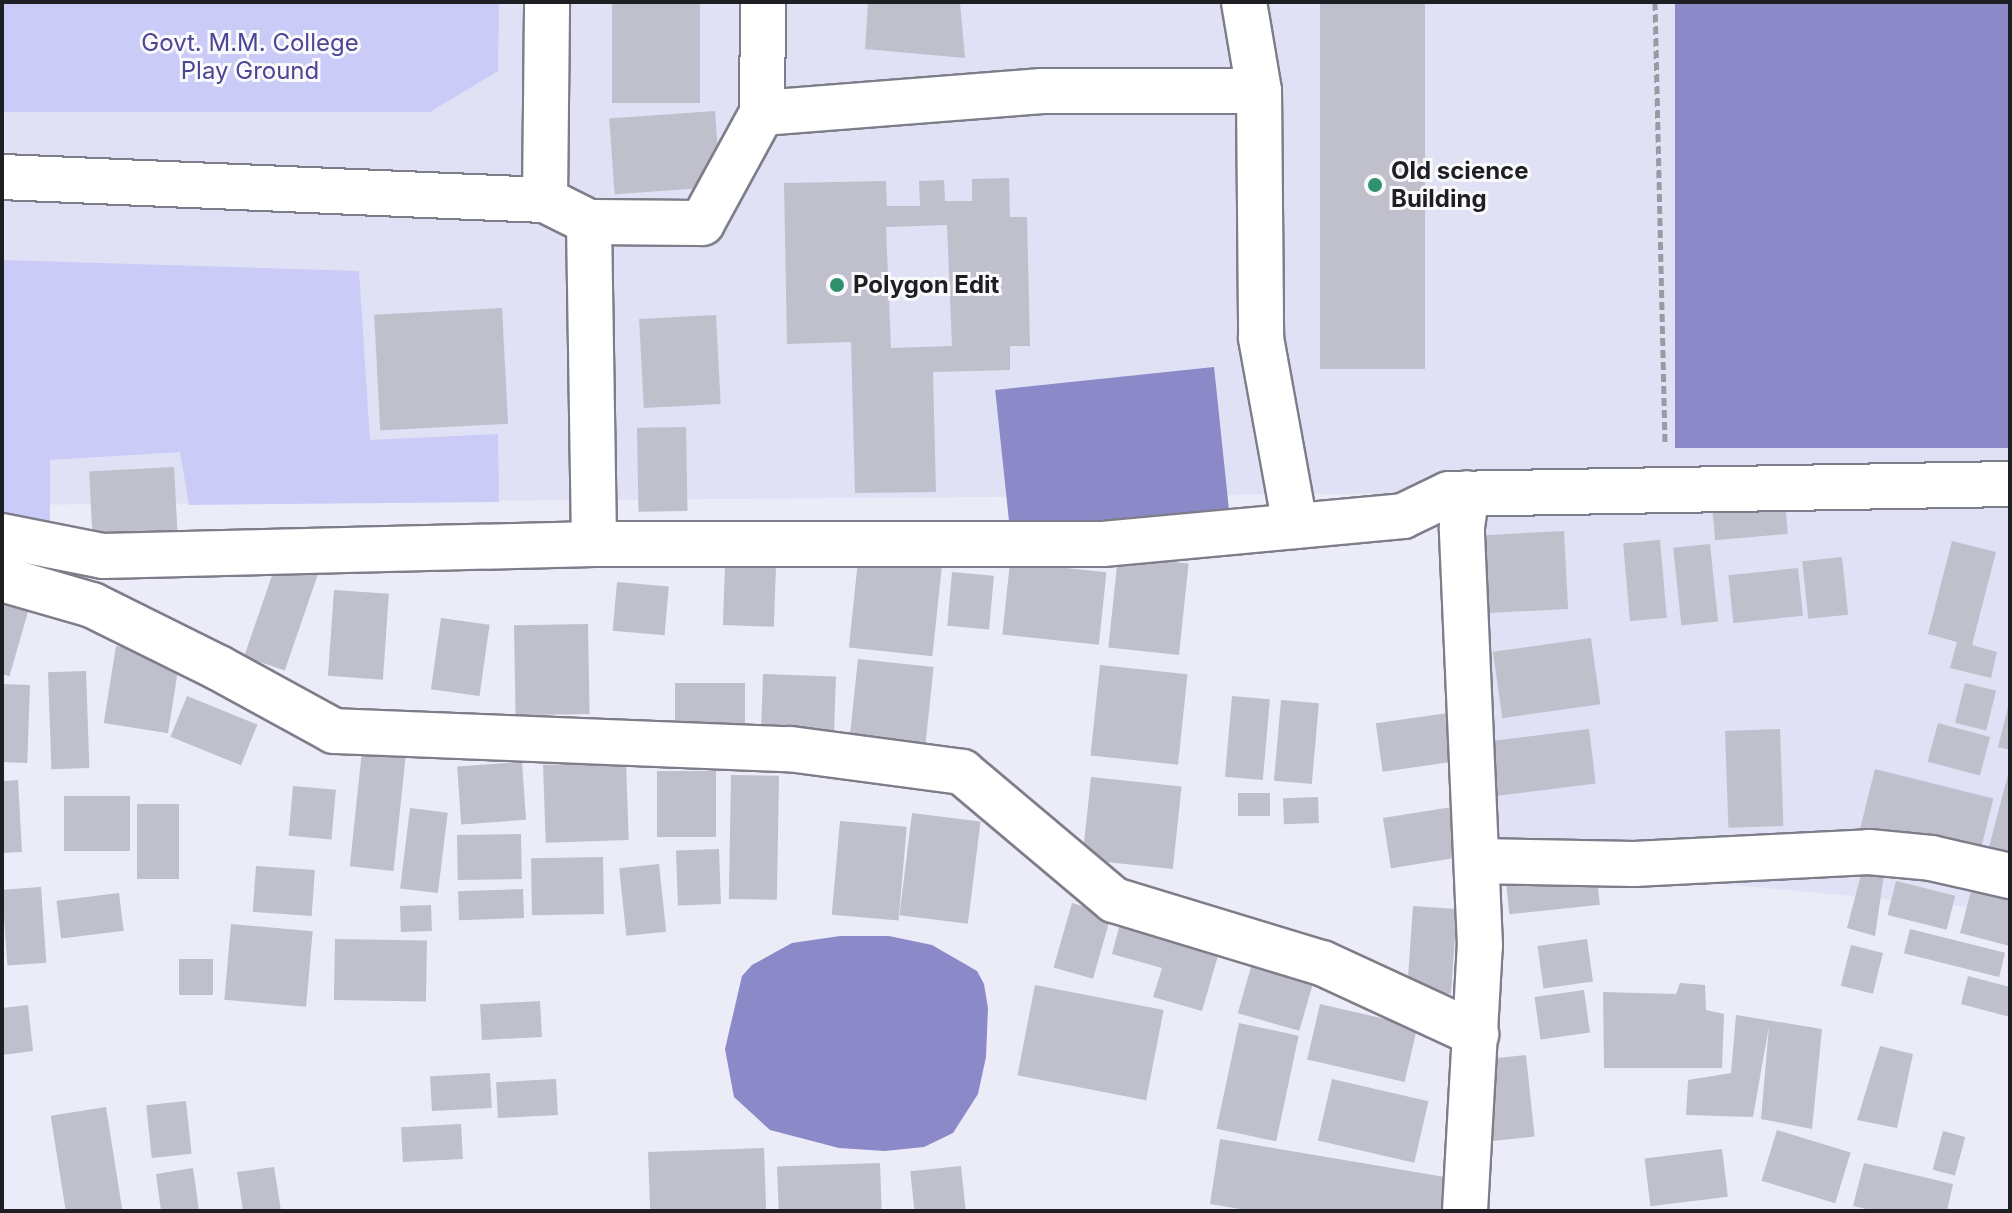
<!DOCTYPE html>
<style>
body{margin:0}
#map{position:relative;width:2012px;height:1213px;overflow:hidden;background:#ececf9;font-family:Inter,sans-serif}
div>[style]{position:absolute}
.built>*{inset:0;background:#e0e1f5}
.green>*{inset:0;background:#cbcbf7}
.water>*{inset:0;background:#8b89c7;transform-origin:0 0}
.building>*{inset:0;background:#bfc0cc;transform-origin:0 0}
.path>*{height:5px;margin-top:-2.5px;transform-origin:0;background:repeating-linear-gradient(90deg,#9a9aa3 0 8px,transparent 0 12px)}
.roads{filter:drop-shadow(2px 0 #7e7e8a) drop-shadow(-2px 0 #7e7e8a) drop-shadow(0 2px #7e7e8a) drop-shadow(0 -2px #7e7e8a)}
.minor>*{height:44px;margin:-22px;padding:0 22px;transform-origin:22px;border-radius:22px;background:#fff}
.dots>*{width:22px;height:22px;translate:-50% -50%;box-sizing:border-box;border:4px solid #fafafd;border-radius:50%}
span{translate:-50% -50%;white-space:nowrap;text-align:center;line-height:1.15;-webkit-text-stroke:6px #fafafd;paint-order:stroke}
.park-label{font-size:24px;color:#4e4693}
.poi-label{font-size:24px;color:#1e1f23;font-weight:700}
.left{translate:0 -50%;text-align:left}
.frame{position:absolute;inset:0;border:4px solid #1e1f23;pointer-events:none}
</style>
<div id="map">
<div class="built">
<i style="clip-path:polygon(2px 2px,2010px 2px,2010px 911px,1477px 861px,1467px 493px,2px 505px)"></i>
</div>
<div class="green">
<i style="clip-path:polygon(2px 2px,499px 2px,498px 71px,430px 112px,2px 112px)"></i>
<i style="clip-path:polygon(2px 260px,359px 271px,370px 440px,498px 434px,499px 502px,189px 505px,180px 452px,50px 460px,50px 533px,2px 520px)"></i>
</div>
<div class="water">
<i style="left:1675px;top:2px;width:335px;height:446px"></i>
<i style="left:1214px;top:367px;width:143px;height:220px;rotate:84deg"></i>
<i style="clip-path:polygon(840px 936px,889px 936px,932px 945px,977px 971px,984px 984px,988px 1008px,986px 1057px,978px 1094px,953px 1133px,924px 1147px,885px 1151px,839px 1148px,770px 1130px,734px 1097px,725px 1049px,742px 976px,752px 965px,792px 943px)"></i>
</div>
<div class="building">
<i style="left:612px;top:2px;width:88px;height:101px"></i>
<i style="clip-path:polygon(868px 2px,960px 2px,965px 58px,865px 49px)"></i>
<i style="left:1320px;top:2px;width:105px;height:367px"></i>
<i style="left:715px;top:111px;width:76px;height:106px;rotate:86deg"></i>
<i style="clip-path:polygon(evenodd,1009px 178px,1010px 217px,1027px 217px,1030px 346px,1010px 346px,1010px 370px,933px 372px,936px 492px,855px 493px,851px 342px,787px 344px,784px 183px,886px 181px,887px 206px,920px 206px,919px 181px,944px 180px,945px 201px,972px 201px,972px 179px,1009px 178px,947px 225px,952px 346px,891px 348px,886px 227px,947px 225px)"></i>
<i style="left:502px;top:308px;width:116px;height:128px;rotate:87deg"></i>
<i style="left:716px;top:315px;width:89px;height:77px;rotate:87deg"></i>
<i style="left:686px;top:427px;width:84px;height:49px;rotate:89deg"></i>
<i style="left:174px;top:467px;width:68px;height:85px;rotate:87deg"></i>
<i style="left:1785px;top:501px;width:33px;height:73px;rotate:85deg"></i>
<i style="left:1564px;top:531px;width:78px;height:79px;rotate:87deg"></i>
<i style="left:1660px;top:540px;width:78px;height:37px;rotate:85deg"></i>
<i style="clip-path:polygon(1952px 541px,1996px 552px,1972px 645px,1997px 652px,1991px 678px,1950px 668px,1957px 642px,1928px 634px)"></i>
<i style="left:1710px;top:544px;width:78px;height:37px;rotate:84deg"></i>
<i style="left:859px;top:551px;width:84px;height:97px;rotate:6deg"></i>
<i style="left:1118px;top:556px;width:71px;height:92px;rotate:6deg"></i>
<i style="left:1842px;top:557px;width:58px;height:40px;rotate:84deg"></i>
<i style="left:277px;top:561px;width:43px;height:101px;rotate:19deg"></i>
<i style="left:1010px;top:562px;width:97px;height:73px;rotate:6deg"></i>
<i style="left:725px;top:565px;width:51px;height:60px;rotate:2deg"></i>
<i style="left:1798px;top:568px;width:48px;height:70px;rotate:84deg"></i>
<i style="left:952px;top:572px;width:42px;height:54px;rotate:5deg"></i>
<i style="left:617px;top:582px;width:52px;height:49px;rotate:5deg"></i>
<i style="left:334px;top:590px;width:55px;height:86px;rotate:4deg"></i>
<i style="left:2px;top:597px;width:29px;height:74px;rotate:16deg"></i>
<i style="left:441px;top:618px;width:49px;height:72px;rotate:8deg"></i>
<i style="left:588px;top:624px;width:90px;height:74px;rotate:89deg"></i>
<i style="left:1591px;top:638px;width:67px;height:99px;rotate:82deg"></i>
<i style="left:116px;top:646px;width:65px;height:78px;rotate:9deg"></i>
<i style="left:858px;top:659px;width:76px;height:89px;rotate:6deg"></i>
<i style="left:1100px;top:665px;width:88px;height:91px;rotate:6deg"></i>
<i style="left:86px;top:671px;width:97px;height:38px;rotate:88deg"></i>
<i style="left:763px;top:674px;width:73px;height:70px;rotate:2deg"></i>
<i style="left:675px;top:683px;width:70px;height:52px"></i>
<i style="left:1965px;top:683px;width:32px;height:41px;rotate:14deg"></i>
<i style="left:2px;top:684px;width:28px;height:78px;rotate:2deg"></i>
<i style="left:187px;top:696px;width:76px;height:44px;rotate:22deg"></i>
<i style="left:1232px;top:696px;width:38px;height:81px;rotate:5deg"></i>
<i style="left:1281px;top:700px;width:38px;height:81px;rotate:5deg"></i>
<i style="clip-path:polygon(2009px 703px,2010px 703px,2010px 750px,1998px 747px)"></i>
<i style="left:1455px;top:712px;width:49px;height:80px;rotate:82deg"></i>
<i style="left:1938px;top:723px;width:54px;height:40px;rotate:15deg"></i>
<i style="left:1589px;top:729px;width:55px;height:101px;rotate:83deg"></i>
<i style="left:1780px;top:729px;width:97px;height:55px;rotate:88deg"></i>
<i style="left:363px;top:741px;width:44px;height:126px;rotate:6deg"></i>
<i style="left:522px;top:762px;width:58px;height:65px;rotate:86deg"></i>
<i style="left:626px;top:762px;width:78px;height:83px;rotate:88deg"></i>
<i style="clip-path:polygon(2010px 767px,2010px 852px,1989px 847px)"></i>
<i style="left:1875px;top:769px;width:122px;height:62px;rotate:14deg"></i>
<i style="left:657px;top:771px;width:59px;height:66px"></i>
<i style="left:731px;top:775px;width:48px;height:124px;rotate:1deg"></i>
<i style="left:1091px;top:777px;width:91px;height:83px;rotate:6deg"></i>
<i style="clip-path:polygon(18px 780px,22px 852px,2px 853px,2px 781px)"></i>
<i style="left:293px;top:786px;width:43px;height:50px;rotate:5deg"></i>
<i style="left:1238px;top:793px;width:32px;height:23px"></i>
<i style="left:130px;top:796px;width:55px;height:66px;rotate:90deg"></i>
<i style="left:1318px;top:797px;width:26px;height:35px;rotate:88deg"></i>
<i style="left:137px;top:804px;width:42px;height:75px"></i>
<i style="left:1458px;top:806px;width:51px;height:76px;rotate:81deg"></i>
<i style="left:410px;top:808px;width:38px;height:81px;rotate:7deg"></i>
<i style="left:912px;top:813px;width:69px;height:103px;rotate:7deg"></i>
<i style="left:840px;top:821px;width:67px;height:94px;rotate:5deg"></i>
<i style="left:521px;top:834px;width:45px;height:64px;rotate:89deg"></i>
<i style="left:719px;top:849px;width:55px;height:43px;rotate:88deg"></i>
<i style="left:603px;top:857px;width:57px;height:72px;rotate:89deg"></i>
<i style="left:659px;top:864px;width:68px;height:40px;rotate:84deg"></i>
<i style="left:256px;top:866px;width:59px;height:46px;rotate:4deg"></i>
<i style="clip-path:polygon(1863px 867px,1884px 874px,1875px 936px,1847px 928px)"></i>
<i style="left:1596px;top:868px;width:37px;height:91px;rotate:84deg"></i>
<i style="left:1896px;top:881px;width:61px;height:35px;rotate:14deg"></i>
<i style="left:41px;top:887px;width:76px;height:39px;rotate:86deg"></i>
<i style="left:523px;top:889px;width:29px;height:65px;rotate:88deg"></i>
<i style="clip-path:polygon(1971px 891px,2010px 900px,2010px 946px,1960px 933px)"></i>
<i style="left:119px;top:893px;width:38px;height:63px;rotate:83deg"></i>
<i style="left:1072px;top:903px;width:41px;height:67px;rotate:16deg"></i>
<i style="left:431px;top:905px;width:26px;height:31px;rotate:88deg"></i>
<i style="left:1413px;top:906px;width:44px;height:85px;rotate:4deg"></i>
<i style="clip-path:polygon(1122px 916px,1221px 945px,1202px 1011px,1153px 997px,1162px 968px,1112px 954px)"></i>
<i style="left:231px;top:924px;width:82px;height:76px;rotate:5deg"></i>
<i style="left:1910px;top:929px;width:98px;height:25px;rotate:14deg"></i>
<i style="left:335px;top:939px;width:92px;height:61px;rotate:1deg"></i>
<i style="left:1587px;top:939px;width:43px;height:50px;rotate:82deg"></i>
<i style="left:1851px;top:945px;width:33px;height:42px;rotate:14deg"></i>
<i style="left:179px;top:959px;width:34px;height:36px"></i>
<i style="left:1251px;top:967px;width:64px;height:48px;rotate:16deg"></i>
<i style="clip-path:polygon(1968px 976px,2010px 987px,2010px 1017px,1961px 1004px)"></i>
<i style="clip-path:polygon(1680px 983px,1705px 985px,1706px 1010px,1724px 1014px,1722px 1068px,1604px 1068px,1603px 992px,1676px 994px)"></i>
<i style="left:1035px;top:985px;width:131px;height:92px;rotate:11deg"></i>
<i style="left:1584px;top:990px;width:43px;height:50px;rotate:82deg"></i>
<i style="left:540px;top:1001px;width:36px;height:60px;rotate:87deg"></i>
<i style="left:1320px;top:1004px;width:100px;height:57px;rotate:13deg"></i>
<i style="clip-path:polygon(28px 1005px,33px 1051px,2px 1055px,2px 1008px)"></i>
<i style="clip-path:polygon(1736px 1015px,1822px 1029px,1812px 1129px,1761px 1119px,1769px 1026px,1753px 1117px,1686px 1115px,1688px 1080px,1731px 1073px)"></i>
<i style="left:1239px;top:1023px;width:61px;height:108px;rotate:12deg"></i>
<i style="clip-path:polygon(1880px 1046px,1913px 1054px,1897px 1128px,1857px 1120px)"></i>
<i style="left:1526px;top:1055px;width:82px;height:44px;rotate:84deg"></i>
<i style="left:490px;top:1073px;width:35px;height:60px;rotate:87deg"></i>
<i style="left:556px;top:1079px;width:36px;height:60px;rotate:87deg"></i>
<i style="left:1332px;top:1079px;width:99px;height:63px;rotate:13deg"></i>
<i style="left:186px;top:1101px;width:53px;height:40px;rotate:84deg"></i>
<i style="left:106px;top:1107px;width:105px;height:56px;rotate:81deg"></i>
<i style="left:461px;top:1124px;width:35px;height:60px;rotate:87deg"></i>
<i style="left:1777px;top:1130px;width:77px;height:53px;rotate:17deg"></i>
<i style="left:1943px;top:1131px;width:23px;height:40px;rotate:15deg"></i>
<i style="clip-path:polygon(1220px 1139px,1451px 1178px,1445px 1211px,1252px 1211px,1210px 1204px)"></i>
<i style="left:764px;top:1148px;width:63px;height:116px;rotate:88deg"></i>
<i style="left:1722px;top:1149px;width:48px;height:78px;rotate:83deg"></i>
<i style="left:880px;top:1163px;width:48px;height:103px;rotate:88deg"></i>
<i style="clip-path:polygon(1864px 1163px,1953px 1184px,1947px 1211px,1875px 1211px,1853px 1206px)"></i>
<i style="left:961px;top:1166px;width:45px;height:51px;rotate:84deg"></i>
<i style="clip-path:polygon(274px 1167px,281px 1211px,243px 1211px,237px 1172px)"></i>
<i style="clip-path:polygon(193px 1168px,199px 1211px,161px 1211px,156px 1174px)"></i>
</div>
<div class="path">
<i style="left:1655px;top:2px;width:443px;rotate:88.7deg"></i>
</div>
<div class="roads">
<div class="minor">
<i style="left:763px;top:2px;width:111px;rotate:90.5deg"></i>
<i style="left:762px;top:113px;width:281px;rotate:-4.5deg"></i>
<i style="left:1042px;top:91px;width:217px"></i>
<i style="left:1244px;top:2px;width:90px;rotate:80.4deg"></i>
<i style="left:1259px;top:91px;width:247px;rotate:89.5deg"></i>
<i style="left:1261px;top:338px;width:191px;rotate:79.7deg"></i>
<i style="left:762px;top:113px;width:125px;rotate:118.6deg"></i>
<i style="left:702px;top:223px;width:113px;rotate:-179.5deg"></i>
<i style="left:589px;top:222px;width:322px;rotate:89.1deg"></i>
<i style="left:594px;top:544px;width:509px"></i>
<i style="left:1103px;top:544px;width:301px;rotate:-5.3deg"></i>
<i style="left:1403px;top:516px;width:51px;rotate:-25.6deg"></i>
<i style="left:1449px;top:494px;width:561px;rotate:-1.02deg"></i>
<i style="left:2px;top:177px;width:543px;rotate:2.43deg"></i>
<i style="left:545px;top:200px;width:49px;rotate:26.6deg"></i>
<i style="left:545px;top:200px;width:198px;rotate:-89.4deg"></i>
<i style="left:2px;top:536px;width:103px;rotate:11.2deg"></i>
<i style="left:103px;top:556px;width:491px;rotate:-1.4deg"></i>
<i style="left:2px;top:579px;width:94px;rotate:16.1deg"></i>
<i style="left:92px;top:605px;width:142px;rotate:26.4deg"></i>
<i style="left:219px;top:668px;width:131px;rotate:28.7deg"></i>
<i style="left:334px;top:731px;width:456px;rotate:2.3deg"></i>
<i style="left:790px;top:749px;width:174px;rotate:7.6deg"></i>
<i style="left:962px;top:772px;width:199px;rotate:40.1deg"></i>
<i style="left:1114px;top:900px;width:217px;rotate:16.9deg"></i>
<i style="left:1322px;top:963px;width:170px;rotate:24.8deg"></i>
<i style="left:1477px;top:861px;width:157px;rotate:1.1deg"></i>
<i style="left:1634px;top:864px;width:235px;rotate:-2.9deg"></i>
<i style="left:1869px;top:852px;width:62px;rotate:5.5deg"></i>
<i style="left:1931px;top:858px;width:81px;rotate:12.8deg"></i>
<i style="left:1465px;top:1211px;width:265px;rotate:-86.8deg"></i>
<i style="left:1480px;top:946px;width:419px;rotate:-92.5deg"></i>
<i style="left:1462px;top:527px;width:34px;rotate:-82deg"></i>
</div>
</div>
<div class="dots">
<i style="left:1375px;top:185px;background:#30926c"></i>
<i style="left:837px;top:285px;background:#30926c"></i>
</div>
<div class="park-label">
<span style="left:250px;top:57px">Govt. M.M. College<br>Play Ground</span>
</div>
<div class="poi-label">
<span class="left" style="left:1391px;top:185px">Old science<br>Building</span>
<span class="left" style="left:853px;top:285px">Polygon Edit</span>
</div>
<div class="frame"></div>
</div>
